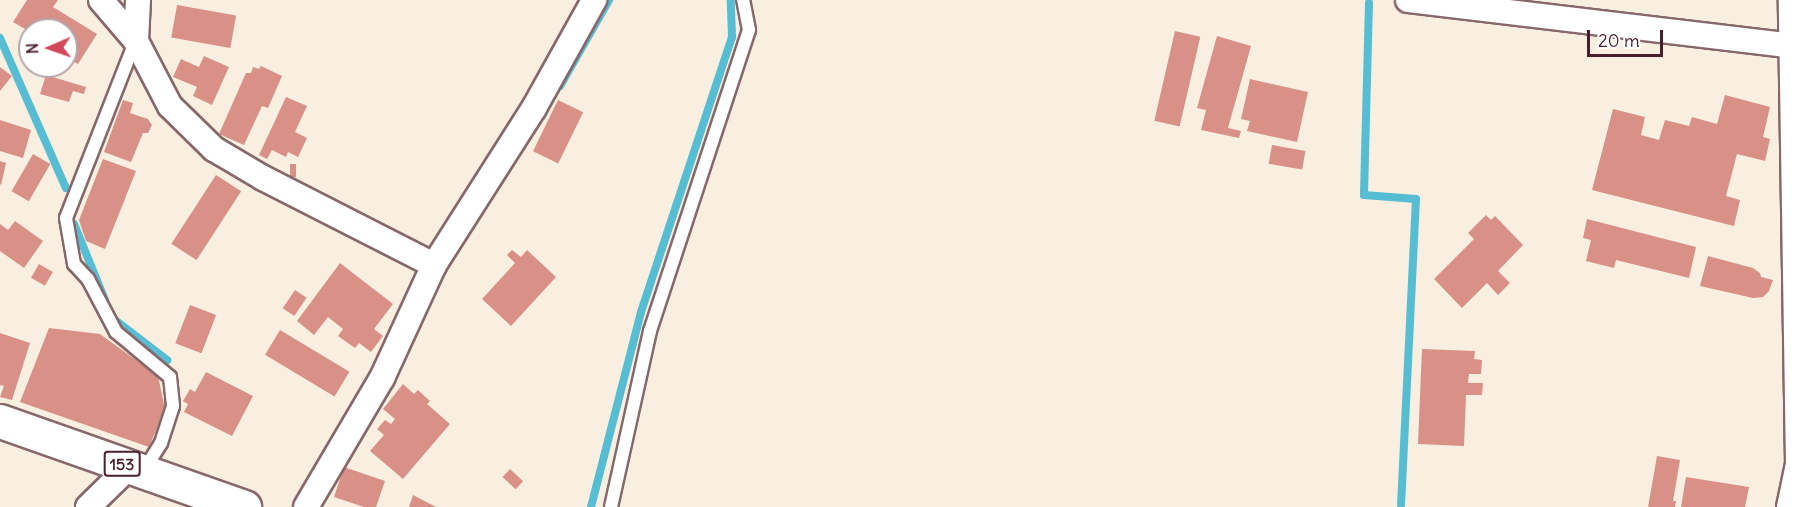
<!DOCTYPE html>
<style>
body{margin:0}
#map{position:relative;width:1800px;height:507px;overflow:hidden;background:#f8efe0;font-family:Delius,sans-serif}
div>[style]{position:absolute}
.stream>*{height:8px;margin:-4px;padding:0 4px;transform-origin:4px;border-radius:4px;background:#56bdd3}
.building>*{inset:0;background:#d89087;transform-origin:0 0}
.roads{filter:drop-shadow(2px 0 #87686a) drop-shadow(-2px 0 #87686a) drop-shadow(0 2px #87686a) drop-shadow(0 -2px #87686a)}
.lane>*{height:12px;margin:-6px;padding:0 6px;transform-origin:6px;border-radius:6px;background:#fff}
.street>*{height:24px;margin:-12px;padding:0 12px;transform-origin:12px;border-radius:12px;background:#fff}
.highway>*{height:33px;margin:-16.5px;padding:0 16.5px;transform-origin:16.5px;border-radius:16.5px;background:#fff}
span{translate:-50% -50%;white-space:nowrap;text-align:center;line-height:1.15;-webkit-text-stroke:6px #fff;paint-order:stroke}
.shield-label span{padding:2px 4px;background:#fff;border:2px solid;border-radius:4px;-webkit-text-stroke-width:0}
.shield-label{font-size:16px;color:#4a1f2b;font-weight:700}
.north{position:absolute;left:18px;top:18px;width:60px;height:60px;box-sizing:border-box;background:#fff;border:2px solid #b7a5aa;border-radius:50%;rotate:268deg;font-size:16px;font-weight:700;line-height:24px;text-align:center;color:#4a1f2b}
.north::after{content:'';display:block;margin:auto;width:21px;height:27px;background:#d1495b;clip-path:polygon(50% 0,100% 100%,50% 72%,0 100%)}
.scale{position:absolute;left:1587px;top:30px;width:76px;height:27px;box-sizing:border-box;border:3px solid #4a1f2b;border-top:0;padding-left:8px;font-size:18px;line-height:21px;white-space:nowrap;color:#4a1f2b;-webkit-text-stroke:4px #fff;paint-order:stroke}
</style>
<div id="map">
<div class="stream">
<i style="left:1369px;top:3px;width:192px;rotate:91.5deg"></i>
<i style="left:1364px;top:195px;width:52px;rotate:4.4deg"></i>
<i style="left:1416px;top:199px;width:306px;rotate:92.8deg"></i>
<i style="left:0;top:38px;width:164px;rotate:66.3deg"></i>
<i style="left:560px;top:86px;width:99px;rotate:-60.3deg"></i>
<i style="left:74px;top:224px;width:82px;rotate:67.8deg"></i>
<i style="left:111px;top:317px;width:71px;rotate:37.5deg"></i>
<i style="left:591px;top:507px;width:201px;rotate:-75.6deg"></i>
<i style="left:641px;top:312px;width:290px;rotate:-71.7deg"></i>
<i style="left:732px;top:37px;width:37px;rotate:-92deg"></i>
</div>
<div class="building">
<i style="clip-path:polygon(27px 0,58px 0,53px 7px,97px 34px,78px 64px,68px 58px,66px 62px,66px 30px,30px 32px,13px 22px)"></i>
<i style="left:177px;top:5px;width:60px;height:33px;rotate:10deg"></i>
<i style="left:1175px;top:31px;width:26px;height:92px;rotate:13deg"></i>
<i style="clip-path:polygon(1217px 36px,1251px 46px,1228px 128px,1241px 131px,1239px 138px,1201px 130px,1206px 110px,1197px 108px)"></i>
<i style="clip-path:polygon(204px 56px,229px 67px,212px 105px,193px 96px,197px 87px,173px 77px,181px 59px,199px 67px)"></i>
<i style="clip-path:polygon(261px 66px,282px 76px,268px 108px,262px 106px,244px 145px,219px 134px,246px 73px,251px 73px,253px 67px,259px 69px)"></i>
<i style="clip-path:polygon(0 67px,12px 76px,0 91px)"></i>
<i style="clip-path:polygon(46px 75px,86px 87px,84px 94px,73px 91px,69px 102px,40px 94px)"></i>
<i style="clip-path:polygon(1250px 79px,1308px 92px,1297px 142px,1247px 131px,1250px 121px,1241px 119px)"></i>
<i style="clip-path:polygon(1725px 95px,1770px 107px,1763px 137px,1770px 139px,1765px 161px,1737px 154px,1726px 196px,1740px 200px,1734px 226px,1592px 190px,1613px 109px,1645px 117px,1641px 135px,1659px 140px,1665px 120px,1689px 126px,1692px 117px,1717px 124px)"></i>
<i style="clip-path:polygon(286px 97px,307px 106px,295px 132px,307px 138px,298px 157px,288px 152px,286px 157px,272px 150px,267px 159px,259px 155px)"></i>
<i style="clip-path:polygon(123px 100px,133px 103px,130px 113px,148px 119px,152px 125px,148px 133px,143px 133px,131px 162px,104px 152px)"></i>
<i style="left:558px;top:100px;width:28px;height:57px;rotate:26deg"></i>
<i style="clip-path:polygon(0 120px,31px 130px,23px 158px,0 151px)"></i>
<i style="left:1272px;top:145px;width:34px;height:19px;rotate:10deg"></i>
<i style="left:33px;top:154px;width:20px;height:43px;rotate:30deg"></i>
<i style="clip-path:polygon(103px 159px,136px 171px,105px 249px,86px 241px,79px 220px)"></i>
<i style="clip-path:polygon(0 161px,6px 163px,1px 185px,0 184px)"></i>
<i style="left:290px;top:164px;width:6px;height:13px"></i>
<i style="left:216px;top:175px;width:30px;height:82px;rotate:33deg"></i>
<i style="clip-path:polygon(1486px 215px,1491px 220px,1495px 216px,1523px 245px,1498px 271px,1510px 283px,1498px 295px,1487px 283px,1462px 308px,1434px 279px,1474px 239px,1468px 233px)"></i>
<i style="clip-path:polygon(1587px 219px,1696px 247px,1689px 278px,1616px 260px,1614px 268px,1586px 261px,1591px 240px,1583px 238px)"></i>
<i style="clip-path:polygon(15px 221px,43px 241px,24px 268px,0 251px,0 224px,8px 230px)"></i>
<i style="clip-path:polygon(512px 250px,521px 257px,527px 250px,556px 277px,511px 326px,482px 299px,515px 263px,507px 255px)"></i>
<i style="clip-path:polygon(1708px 256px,1753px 268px,1760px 273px,1761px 277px,1773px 280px,1769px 291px,1763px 297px,1753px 298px,1700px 286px)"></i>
<i style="clip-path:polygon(340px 263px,393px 304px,374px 329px,383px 336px,371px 352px,359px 343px,355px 348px,338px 336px,343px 329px,328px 317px,314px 335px,297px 321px)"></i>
<i style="left:39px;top:264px;width:16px;height:16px;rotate:30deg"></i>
<i style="left:295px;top:290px;width:14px;height:22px;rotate:34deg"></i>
<i style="left:190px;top:305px;width:28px;height:41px;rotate:21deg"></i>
<i style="clip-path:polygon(49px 328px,100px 334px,158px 376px,165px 409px,149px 447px,20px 402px)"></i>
<i style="left:280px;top:330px;width:81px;height:29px;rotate:31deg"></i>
<i style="clip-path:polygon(0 333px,30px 343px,12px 400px,0 397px,4px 386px,0 385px)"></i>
<i style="clip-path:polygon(1422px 349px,1475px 351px,1474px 359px,1482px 360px,1481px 374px,1469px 374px,1468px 383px,1483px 383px,1482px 395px,1466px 395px,1464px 446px,1418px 444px)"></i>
<i style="clip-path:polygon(206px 372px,253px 396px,232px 436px,184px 412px,188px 404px,183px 401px,190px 389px,195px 392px)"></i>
<i style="clip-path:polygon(403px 384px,414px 394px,418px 390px,430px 401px,427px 404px,450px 424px,403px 479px,370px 451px,384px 435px,377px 429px,385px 420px,391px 424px,395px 419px,383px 409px)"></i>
<i style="clip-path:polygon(1657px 456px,1680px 460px,1673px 501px,1676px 501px,1675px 507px,1648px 507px)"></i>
<i style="clip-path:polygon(344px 467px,385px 481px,376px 507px,364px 507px,334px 497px)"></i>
<i style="left:510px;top:469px;width:18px;height:11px;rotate:43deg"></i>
<i style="clip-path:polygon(1686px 477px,1749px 487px,1745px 507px,1681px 507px)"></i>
<i style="clip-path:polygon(413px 495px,436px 507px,409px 507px)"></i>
</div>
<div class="roads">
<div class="lane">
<i style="left:135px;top:42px;width:189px;rotate:111.4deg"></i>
<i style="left:66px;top:218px;width:47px;rotate:80.1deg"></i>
<i style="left:74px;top:264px;width:21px;rotate:47deg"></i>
<i style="left:88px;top:279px;width:60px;rotate:62.2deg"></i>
<i style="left:116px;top:332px;width:70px;rotate:39.8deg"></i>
<i style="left:170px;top:377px;width:29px;rotate:84deg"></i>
<i style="left:173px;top:406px;width:39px;rotate:108deg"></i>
<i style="left:161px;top:443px;width:32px;rotate:122deg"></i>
<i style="left:611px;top:507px;width:180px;rotate:-77.5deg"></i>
<i style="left:650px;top:331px;width:317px;rotate:-71.8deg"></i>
<i style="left:749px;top:30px;width:31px;rotate:-101deg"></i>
</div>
<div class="street">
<i style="left:101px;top:0;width:54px;rotate:49.5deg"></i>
<i style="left:136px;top:41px;width:73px;rotate:62.4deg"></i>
<i style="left:170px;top:106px;width:62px;rotate:44.3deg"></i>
<i style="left:214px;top:149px;width:57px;rotate:30.6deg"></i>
<i style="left:263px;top:178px;width:192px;rotate:27deg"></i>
<i style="left:1408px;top:0;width:395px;rotate:6.8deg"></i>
<i style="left:136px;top:41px;width:41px;rotate:-87.2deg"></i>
<i style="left:88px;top:507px;width:57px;rotate:-44.3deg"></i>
<i style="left:306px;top:507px;width:150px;rotate:-59.5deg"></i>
<i style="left:382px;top:378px;width:124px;rotate:-65.3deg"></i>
<i style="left:434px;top:265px;width:186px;rotate:-57.5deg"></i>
<i style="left:534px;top:108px;width:124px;rotate:-60.9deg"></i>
<i style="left:1789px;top:507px;width:44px;rotate:-78.2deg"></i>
<i style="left:1798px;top:464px;width:464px;rotate:-90.9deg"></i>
</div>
<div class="highway">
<i style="left:0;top:421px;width:259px;rotate:19.4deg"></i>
</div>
</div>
<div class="shield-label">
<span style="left:122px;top:464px">153</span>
</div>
<div class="north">N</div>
<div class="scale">20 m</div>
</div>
